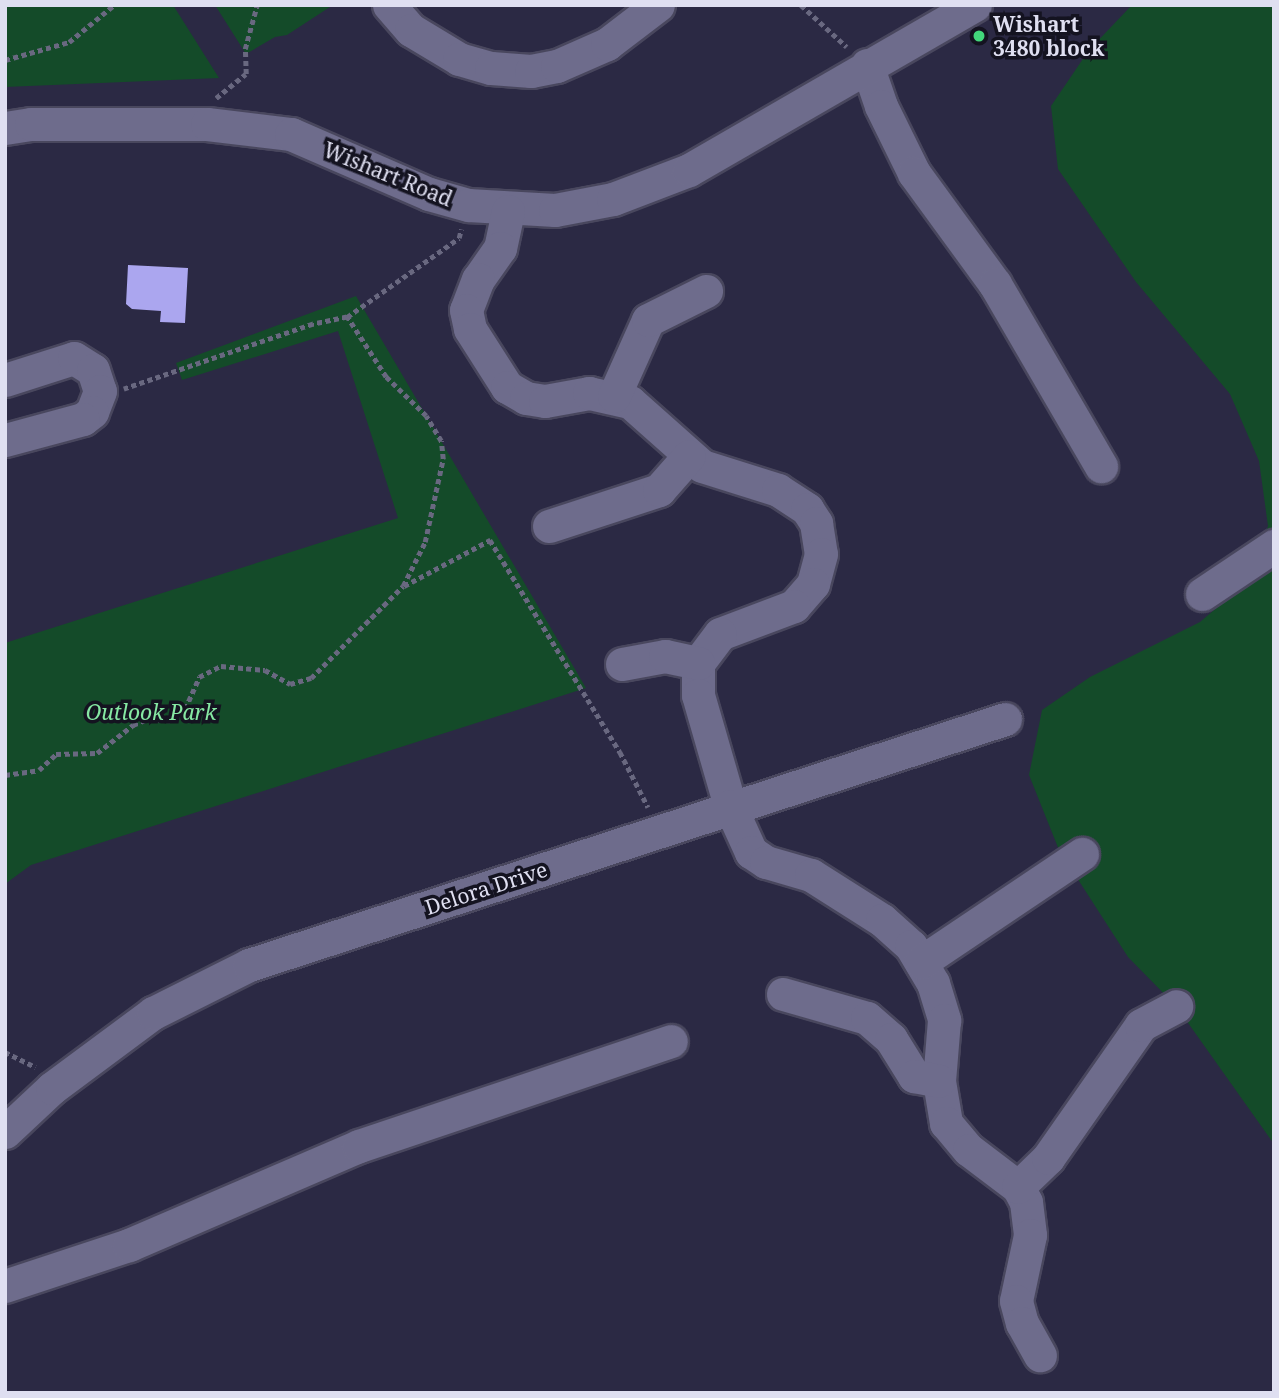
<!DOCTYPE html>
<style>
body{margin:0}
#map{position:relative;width:1279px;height:1398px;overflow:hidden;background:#2b2944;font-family:"Noto Serif",serif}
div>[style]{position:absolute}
.green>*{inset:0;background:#144b29}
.building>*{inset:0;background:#aba6ef}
.path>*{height:4.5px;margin-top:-2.25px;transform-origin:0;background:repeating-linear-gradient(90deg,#696880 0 5px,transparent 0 8.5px)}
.roads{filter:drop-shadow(2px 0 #49475e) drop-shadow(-2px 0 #49475e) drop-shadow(0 2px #49475e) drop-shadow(0 -2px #49475e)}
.minor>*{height:33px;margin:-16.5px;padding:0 16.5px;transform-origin:16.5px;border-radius:16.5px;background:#6e6c8c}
.dots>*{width:19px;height:19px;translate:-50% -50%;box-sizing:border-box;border:4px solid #141320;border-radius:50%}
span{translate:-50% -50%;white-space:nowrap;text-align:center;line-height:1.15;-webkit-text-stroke:7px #141320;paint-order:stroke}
.poi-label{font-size:21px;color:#dfdff1;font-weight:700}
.left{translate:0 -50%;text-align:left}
.street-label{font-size:21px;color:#dfdff1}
.park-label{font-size:21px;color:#86e8a3;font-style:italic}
.frame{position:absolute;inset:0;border:7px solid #dfdff1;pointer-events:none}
</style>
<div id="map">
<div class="green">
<i style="clip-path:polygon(5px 5px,173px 5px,219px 78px,5px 87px)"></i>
<i style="clip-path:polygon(215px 5px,333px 5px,287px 35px,275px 37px,246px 54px)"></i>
<i style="clip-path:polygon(1132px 5px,1274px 5px,1274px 1144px,1176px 1006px,1128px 957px,1059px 850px,1029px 775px,1042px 710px,1090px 677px,1200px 622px,1247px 582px,1268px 526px,1259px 461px,1230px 394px,1136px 282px,1058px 169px,1051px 106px,1089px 50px)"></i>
<i style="clip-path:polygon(356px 296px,586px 688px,31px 865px,5px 884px,5px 643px,398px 518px,338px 331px,182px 380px,176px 363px)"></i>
</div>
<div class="building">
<i style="clip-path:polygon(128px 265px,188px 268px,185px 323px,160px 322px,161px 311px,132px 309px,126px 304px)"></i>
</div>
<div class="path">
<i style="left:216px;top:5px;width:17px"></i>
<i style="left:801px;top:5px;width:62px;rotate:42.4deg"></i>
<i style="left:5px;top:60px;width:66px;rotate:-15.7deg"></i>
<i style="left:69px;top:42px;width:58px;rotate:-39.4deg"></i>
<i style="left:216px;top:98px;width:38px;rotate:-39deg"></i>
<i style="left:246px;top:74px;width:25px;rotate:-92deg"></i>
<i style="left:245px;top:49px;width:46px;rotate:-74.7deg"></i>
<i style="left:347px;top:317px;width:137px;rotate:-35.2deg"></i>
<i style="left:459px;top:238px;width:9px;rotate:-77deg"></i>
<i style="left:404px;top:586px;width:98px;rotate:-28.1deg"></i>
<i style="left:490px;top:540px;width:249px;rotate:58.5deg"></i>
<i style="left:620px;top:752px;width:62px;rotate:63deg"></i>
<i style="left:5px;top:775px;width:34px;rotate:-8deg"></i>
<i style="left:39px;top:770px;width:23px;rotate:-43deg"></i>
<i style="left:56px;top:754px;width:41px;rotate:-1.4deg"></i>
<i style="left:97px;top:753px;width:46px;rotate:-37.9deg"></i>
<i style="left:133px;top:725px;width:16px;rotate:-22deg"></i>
<i style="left:148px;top:719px;width:22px;rotate:3deg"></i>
<i style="left:170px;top:720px;width:19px;rotate:-36deg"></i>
<i style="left:185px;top:709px;width:35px;rotate:-66deg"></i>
<i style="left:199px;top:677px;width:25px;rotate:-27deg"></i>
<i style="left:221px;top:666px;width:44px;rotate:5.2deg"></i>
<i style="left:265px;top:670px;width:29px;rotate:29deg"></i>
<i style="left:290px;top:684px;width:22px;rotate:-16deg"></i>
<i style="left:311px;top:678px;width:130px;rotate:-45deg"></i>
<i style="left:403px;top:586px;width:49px;rotate:-63.4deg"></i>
<i style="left:425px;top:542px;width:85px;rotate:-77.8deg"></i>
<i style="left:443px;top:459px;width:18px;rotate:-96deg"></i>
<i style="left:441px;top:441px;width:29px;rotate:-121deg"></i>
<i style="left:426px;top:416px;width:56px;rotate:-135.7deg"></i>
<i style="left:386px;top:377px;width:72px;rotate:-123deg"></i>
<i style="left:347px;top:317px;width:35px;rotate:168deg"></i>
<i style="left:313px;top:324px;width:200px;rotate:161deg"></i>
<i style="left:5px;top:1052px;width:34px;rotate:26deg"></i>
</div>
<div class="roads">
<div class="minor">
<i style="left:389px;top:5px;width:33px;rotate:49deg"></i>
<i style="left:411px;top:30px;width:56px;rotate:31.1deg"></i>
<i style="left:459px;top:59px;width:33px;rotate:16deg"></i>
<i style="left:491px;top:68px;width:40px;rotate:4.3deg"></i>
<i style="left:531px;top:71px;width:26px;rotate:-11deg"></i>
<i style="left:557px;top:66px;width:55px;rotate:-23.7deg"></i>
<i style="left:607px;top:44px;width:64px;rotate:-37.4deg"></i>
<i style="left:867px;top:65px;width:43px;rotate:71.1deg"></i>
<i style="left:881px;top:106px;width:75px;rotate:63.8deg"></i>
<i style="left:914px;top:173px;width:137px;rotate:53.9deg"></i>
<i style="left:995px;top:284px;width:211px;rotate:59.8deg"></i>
<i style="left:5px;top:128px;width:26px;rotate:-9deg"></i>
<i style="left:31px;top:124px;width:176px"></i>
<i style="left:207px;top:124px;width:85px;rotate:6.8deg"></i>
<i style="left:291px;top:134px;width:150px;rotate:23.5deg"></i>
<i style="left:429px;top:194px;width:41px;rotate:15.8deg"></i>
<i style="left:468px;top:205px;width:87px;rotate:3.3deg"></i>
<i style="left:555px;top:210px;width:59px;rotate:-10.7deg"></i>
<i style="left:613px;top:199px;width:81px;rotate:-20.9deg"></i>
<i style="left:689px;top:170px;width:330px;rotate:-30deg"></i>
<i style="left:508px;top:211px;width:38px;rotate:102deg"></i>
<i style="left:500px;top:248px;width:38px;rotate:125deg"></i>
<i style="left:478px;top:279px;width:33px;rotate:111deg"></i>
<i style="left:466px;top:310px;width:19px;rotate:78deg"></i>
<i style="left:470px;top:329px;width:69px;rotate:57.5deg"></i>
<i style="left:507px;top:387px;width:22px;rotate:30deg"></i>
<i style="left:526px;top:398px;width:19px;rotate:9deg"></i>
<i style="left:545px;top:401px;width:45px;rotate:-10.3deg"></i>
<i style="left:589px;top:393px;width:42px;rotate:12.4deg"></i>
<i style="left:630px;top:402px;width:96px;rotate:41.6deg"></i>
<i style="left:702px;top:466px;width:80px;rotate:17.5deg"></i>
<i style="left:778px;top:490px;width:35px;rotate:33deg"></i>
<i style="left:807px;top:509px;width:17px;rotate:57deg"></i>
<i style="left:816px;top:523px;width:31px;rotate:81deg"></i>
<i style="left:821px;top:554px;width:31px;rotate:105deg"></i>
<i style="left:813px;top:584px;width:29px;rotate:131deg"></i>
<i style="left:794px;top:606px;width:79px;rotate:159.3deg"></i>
<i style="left:720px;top:634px;width:36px;rotate:127deg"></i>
<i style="left:698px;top:663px;width:32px;rotate:90deg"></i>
<i style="left:698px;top:695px;width:116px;rotate:73.9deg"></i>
<i style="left:730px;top:806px;width:51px;rotate:65.5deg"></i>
<i style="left:751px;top:852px;width:18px;rotate:34deg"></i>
<i style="left:766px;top:862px;width:47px;rotate:16.1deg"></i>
<i style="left:811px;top:875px;width:84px;rotate:32.4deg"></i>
<i style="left:882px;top:920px;width:39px;rotate:42deg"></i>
<i style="left:911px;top:946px;width:43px;rotate:59.3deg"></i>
<i style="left:933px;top:983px;width:39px;rotate:73deg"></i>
<i style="left:944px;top:1020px;width:61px;rotate:94.7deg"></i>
<i style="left:939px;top:1081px;width:43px;rotate:80.5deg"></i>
<i style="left:946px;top:1123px;width:35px;rotate:50deg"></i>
<i style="left:969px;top:1150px;width:61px;rotate:37.1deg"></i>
<i style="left:1018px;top:1187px;width:17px;rotate:62deg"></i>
<i style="left:1026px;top:1202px;width:33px;rotate:83deg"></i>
<i style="left:1030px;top:1235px;width:67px;rotate:102deg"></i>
<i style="left:1016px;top:1301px;width:23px;rotate:75deg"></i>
<i style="left:1022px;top:1323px;width:37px;rotate:61deg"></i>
<i style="left:5px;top:380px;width:72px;rotate:-17.7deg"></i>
<i style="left:74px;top:358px;width:22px;rotate:32deg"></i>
<i style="left:93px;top:370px;width:22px;rotate:72deg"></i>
<i style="left:100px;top:391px;width:22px;rotate:111deg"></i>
<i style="left:92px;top:412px;width:11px;rotate:142deg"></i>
<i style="left:83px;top:419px;width:81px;rotate:164.9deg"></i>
<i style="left:614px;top:396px;width:83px;rotate:-65.9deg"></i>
<i style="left:648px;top:320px;width:65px;rotate:-26.6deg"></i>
<i style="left:549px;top:526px;width:116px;rotate:-18.1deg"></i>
<i style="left:659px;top:490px;width:45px;rotate:-48.6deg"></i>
<i style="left:1202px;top:594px;width:87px;rotate:-33.7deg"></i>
<i style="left:622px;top:664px;width:44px;rotate:-10.5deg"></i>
<i style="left:665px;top:656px;width:34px;rotate:12deg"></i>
<i style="left:921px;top:962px;width:194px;rotate:-33.9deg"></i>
<i style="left:783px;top:994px;width:87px;rotate:15.9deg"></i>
<i style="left:867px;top:1018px;width:32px;rotate:41deg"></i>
<i style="left:891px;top:1039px;width:44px;rotate:58.1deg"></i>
<i style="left:914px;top:1076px;width:25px;rotate:11deg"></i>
<i style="left:5px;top:1132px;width:64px;rotate:-43.1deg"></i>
<i style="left:52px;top:1088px;width:126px;rotate:-36.6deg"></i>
<i style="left:153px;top:1013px;width:107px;rotate:-26.6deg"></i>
<i style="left:249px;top:965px;width:795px;rotate:-18.02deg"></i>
<i style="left:1018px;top:1187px;width:42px;rotate:-44deg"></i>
<i style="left:1048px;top:1158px;width:162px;rotate:-55deg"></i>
<i style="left:1141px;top:1025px;width:40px;rotate:-28deg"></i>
<i style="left:5px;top:1286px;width:131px;rotate:-18.3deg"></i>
<i style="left:129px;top:1245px;width:250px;rotate:-23.3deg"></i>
<i style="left:359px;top:1146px;width:329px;rotate:-18.6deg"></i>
</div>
</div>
<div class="dots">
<i style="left:979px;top:36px;background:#42d77b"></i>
</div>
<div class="poi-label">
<span class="left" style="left:993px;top:36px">Wishart<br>3480 block</span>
</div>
<div class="street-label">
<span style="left:388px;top:174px;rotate:22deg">Wishart Road</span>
<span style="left:486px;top:888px;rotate:-18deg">Delora Drive</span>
</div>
<div class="park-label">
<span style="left:151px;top:712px">Outlook Park</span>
</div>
<div class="frame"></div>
</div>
